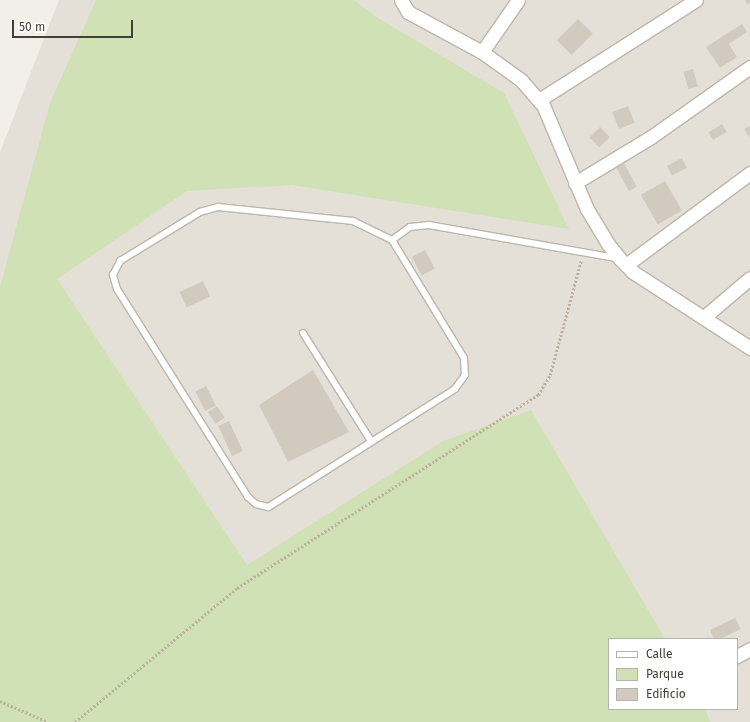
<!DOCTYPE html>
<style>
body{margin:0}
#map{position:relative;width:750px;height:722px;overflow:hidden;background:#f2eee8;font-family:"Fira Sans",sans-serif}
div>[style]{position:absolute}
.residential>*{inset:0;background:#e5e0d7}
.green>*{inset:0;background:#cfe1b5}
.building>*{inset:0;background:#d2cabf;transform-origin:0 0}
.path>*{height:2.5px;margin-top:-1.25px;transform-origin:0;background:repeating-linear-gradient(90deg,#bcb19f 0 2px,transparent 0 4px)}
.roads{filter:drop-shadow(1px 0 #bcb6ac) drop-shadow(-1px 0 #bcb6ac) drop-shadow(0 1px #bcb6ac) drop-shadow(0 -1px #bcb6ac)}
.lane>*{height:6px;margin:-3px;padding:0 3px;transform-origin:3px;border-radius:3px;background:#fff}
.street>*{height:13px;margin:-6.5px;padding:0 6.5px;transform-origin:6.5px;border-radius:6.5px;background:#fff}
span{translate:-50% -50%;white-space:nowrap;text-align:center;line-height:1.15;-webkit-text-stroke:3.5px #fff;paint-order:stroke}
.legend{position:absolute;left:608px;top:638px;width:130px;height:72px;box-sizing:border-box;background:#fff;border:1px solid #b4b2af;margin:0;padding:5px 7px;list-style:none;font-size:12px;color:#443f37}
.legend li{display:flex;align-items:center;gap:8px;height:20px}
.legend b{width:20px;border:1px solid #b4b2af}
.scale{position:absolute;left:12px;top:20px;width:121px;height:18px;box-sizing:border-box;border:2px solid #443f37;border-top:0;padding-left:5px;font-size:12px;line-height:14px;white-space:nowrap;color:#443f37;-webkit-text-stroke:3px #fff;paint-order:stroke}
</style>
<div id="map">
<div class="residential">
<i style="clip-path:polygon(evenodd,59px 0,750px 0,750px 722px,0 722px,0 152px,59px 0,609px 639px,737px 639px,737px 709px,609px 709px,609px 639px)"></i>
</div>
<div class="green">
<i style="clip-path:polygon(96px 0,354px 0,378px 18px,504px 93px,569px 229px,292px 185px,187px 191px,57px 279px,247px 565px,443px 441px,531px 410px,665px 639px,609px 639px,609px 709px,705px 709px,710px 722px,0 722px,0 287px,50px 103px)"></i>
</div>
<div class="building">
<i style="clip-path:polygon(745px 0,750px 0,750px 3px,747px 4px)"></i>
<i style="left:578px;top:19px;width:21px;height:30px;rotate:45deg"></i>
<i style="clip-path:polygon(742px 24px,747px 32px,729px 44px,737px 57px,720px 68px,706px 47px)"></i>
<i style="left:693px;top:69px;width:18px;height:10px;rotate:74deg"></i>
<i style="left:628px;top:106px;width:18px;height:17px;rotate:68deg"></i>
<i style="left:722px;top:124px;width:9px;height:16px;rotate:58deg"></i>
<i style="clip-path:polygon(750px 126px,750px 138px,744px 129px)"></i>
<i style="left:600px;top:127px;width:14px;height:15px;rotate:45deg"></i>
<i style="left:682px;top:158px;width:11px;height:17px;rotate:63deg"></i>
<i style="left:624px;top:163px;width:27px;height:9px;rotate:62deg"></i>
<i style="left:665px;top:181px;width:34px;height:28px;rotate:60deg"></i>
<i style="left:425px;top:250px;width:21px;height:15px;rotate:62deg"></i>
<i style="left:203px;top:281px;width:17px;height:26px;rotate:65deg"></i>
<i style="clip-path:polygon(313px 370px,349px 432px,288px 462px,259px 405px)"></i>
<i style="left:206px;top:386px;width:22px;height:12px;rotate:63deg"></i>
<i style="left:217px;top:406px;width:14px;height:11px;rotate:56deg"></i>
<i style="left:229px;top:421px;width:33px;height:12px;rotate:65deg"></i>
<i style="clip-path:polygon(735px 618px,741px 629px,720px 639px,714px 639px,710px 630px)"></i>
</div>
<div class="path">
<i style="left:0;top:701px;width:52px;rotate:23.6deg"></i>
<i style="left:75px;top:722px;width:210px;rotate:-39.6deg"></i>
<i style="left:237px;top:588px;width:358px;rotate:-32.7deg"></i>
<i style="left:538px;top:395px;width:23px;rotate:-59deg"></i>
<i style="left:550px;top:375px;width:118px;rotate:-74.8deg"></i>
</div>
<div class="roads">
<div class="lane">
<i style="left:218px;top:207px;width:136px;rotate:5.9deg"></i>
<i style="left:353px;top:221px;width:43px;rotate:26deg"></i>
<i style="left:392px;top:240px;width:138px;rotate:58.6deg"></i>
<i style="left:464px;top:358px;width:17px;rotate:87deg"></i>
<i style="left:465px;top:375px;width:17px;rotate:126deg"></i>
<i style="left:455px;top:389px;width:221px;rotate:147.7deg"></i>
<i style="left:268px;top:507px;width:12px;rotate:-166deg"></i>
<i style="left:256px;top:504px;width:11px;rotate:-139deg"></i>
<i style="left:248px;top:497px;width:246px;rotate:-122.2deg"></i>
<i style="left:117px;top:289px;width:15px;rotate:-106deg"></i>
<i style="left:113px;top:275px;width:16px;rotate:-63deg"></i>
<i style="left:120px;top:261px;width:94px;rotate:-31.5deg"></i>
<i style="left:200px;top:212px;width:19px;rotate:-16deg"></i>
<i style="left:392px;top:240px;width:22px;rotate:-36deg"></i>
<i style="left:410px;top:227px;width:19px;rotate:-6deg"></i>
<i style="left:429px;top:225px;width:191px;rotate:10deg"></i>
<i style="left:303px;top:333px;width:128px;rotate:57.8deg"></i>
</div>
<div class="street">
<i style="left:401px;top:0;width:14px;rotate:60deg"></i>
<i style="left:408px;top:12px;width:84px;rotate:28.4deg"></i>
<i style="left:482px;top:52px;width:48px;rotate:35.7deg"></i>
<i style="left:521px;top:80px;width:33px;rotate:49deg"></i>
<i style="left:543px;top:105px;width:113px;rotate:67.1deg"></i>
<i style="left:587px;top:209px;width:41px;rotate:59deg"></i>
<i style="left:608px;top:244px;width:19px;rotate:51deg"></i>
<i style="left:620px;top:259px;width:18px;rotate:45deg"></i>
<i style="left:633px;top:272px;width:140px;rotate:33deg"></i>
<i style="left:482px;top:52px;width:63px;rotate:-55.3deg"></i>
<i style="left:539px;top:100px;width:186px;rotate:-32.5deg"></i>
<i style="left:575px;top:183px;width:89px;rotate:-31.2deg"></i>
<i style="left:651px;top:137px;width:121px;rotate:-35.3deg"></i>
<i style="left:626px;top:265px;width:154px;rotate:-36.6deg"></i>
<i style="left:704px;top:317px;width:60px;rotate:-40.3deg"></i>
<i style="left:737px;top:656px;width:15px;rotate:-28deg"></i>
</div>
</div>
<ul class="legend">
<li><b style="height:5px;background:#fff"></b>Calle</li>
<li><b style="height:11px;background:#cfe1b5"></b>Parque</li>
<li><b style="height:11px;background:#d2cabf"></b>Edificio</li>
</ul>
<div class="scale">50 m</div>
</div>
